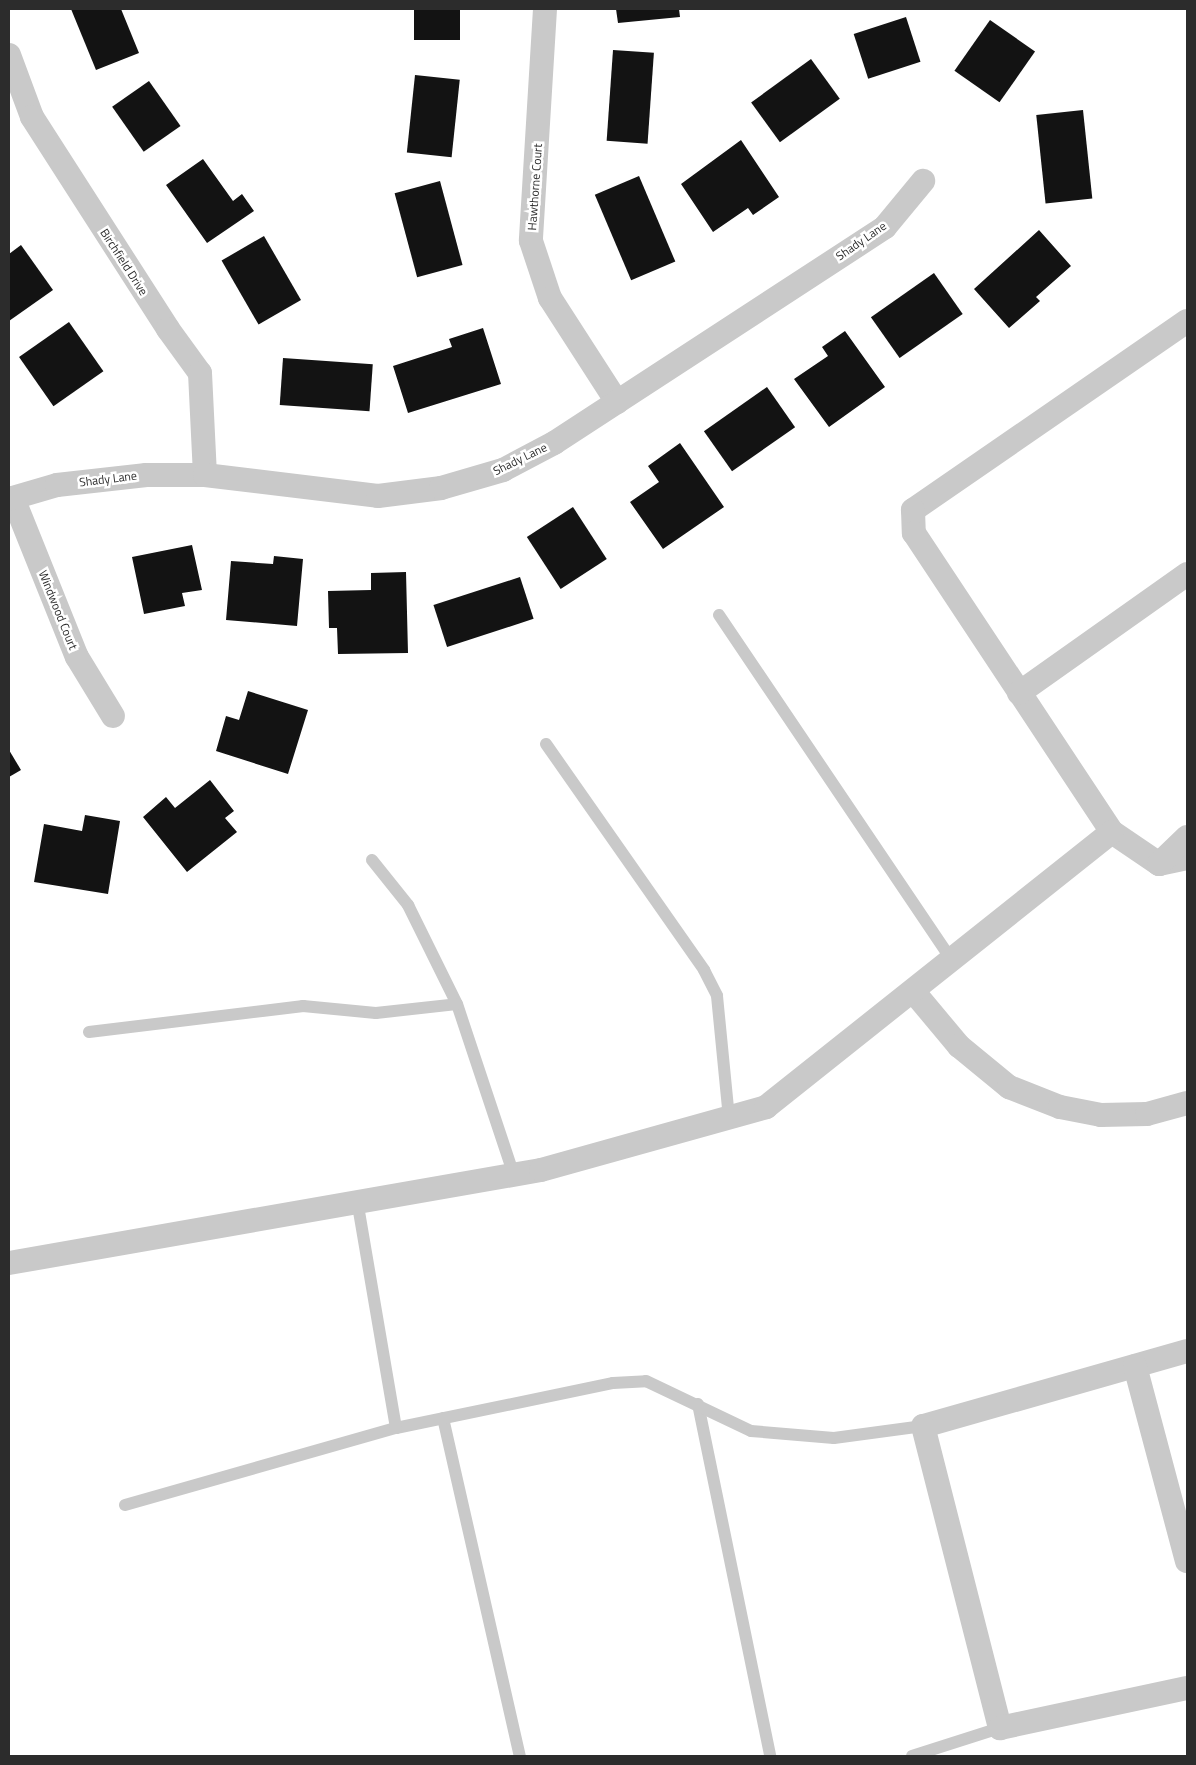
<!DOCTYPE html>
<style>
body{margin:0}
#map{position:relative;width:1196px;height:1765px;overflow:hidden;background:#fff;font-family:"Titillium Web",sans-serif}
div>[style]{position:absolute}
.building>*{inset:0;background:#131313;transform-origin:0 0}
.service>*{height:12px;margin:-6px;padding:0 6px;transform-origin:6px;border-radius:6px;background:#c9c9c9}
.minor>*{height:24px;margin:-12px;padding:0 12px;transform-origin:12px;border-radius:12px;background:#c9c9c9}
span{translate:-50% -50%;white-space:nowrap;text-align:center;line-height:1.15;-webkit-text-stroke:5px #fff;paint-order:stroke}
.street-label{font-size:12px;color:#2c2c2c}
.frame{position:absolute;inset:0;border:10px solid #2c2c2c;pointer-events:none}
</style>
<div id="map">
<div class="building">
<i style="clip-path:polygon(71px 9px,121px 9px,139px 53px,96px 70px)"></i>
<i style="left:414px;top:9px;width:46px;height:31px"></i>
<i style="clip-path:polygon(616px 9px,679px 9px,680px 17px,618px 23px)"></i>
<i style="left:906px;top:17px;width:47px;height:55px;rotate:72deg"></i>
<i style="left:990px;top:20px;width:55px;height:62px;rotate:35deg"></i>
<i style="left:613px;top:50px;width:41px;height:91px;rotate:4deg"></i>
<i style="left:811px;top:59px;width:49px;height:74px;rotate:54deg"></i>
<i style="left:415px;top:75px;width:45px;height:78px;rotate:6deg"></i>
<i style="left:149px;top:81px;width:55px;height:45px;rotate:55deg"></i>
<i style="left:1083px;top:110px;width:89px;height:47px;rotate:84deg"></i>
<i style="clip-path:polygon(741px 140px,779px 197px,753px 215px,748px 208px,713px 232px,681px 184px)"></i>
<i style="clip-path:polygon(203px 159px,233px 201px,242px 194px,254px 211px,207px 243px,166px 185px)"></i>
<i style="left:639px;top:176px;width:93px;height:48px;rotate:67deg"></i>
<i style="left:440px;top:181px;width:87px;height:47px;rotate:75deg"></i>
<i style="clip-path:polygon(1039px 230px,1071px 266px,1036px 297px,1040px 301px,1009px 328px,974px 289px)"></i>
<i style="left:264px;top:236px;width:74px;height:49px;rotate:60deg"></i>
<i style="clip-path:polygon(21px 245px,53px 290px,9px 321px,9px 254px)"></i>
<i style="left:934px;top:273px;width:50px;height:77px;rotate:55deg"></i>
<i style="left:69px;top:322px;width:60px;height:61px;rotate:55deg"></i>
<i style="clip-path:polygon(483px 328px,501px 384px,408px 413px,393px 366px,452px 347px,449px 339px)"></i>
<i style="clip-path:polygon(845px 331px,885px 387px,829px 427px,794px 379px,828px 356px,822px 347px)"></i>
<i style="left:283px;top:358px;width:90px;height:47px;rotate:4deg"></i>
<i style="left:767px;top:387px;width:49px;height:77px;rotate:55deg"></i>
<i style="clip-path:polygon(680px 443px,724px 507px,663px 549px,630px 502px,659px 482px,648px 466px)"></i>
<i style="left:573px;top:507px;width:62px;height:55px;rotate:57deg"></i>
<i style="clip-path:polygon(192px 545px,202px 590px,182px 593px,185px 606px,144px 614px,132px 557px)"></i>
<i style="clip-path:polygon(274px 556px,303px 559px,297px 626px,226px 620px,231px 561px,273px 564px)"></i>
<i style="clip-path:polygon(406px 572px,408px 653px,338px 654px,337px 628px,329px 628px,328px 591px,371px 590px,371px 573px)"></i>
<i style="left:520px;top:577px;width:44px;height:91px;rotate:72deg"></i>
<i style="clip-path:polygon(248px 691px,308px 710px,288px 774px,216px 751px,226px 716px,239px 720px)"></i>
<i style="clip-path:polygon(9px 750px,21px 770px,9px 777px)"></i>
<i style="clip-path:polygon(210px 780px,234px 811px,225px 818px,237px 832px,187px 872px,143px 817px,166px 797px,175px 808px)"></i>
<i style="clip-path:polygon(85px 815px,120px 821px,108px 894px,34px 882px,44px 824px,82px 831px)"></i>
</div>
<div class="service">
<i style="left:719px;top:615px;width:416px;rotate:56deg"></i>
<i style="left:546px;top:744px;width:276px;rotate:55deg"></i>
<i style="left:704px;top:970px;width:29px;rotate:63deg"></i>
<i style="left:717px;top:996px;width:123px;rotate:84.4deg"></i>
<i style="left:372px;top:860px;width:58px;rotate:51.3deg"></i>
<i style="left:408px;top:905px;width:110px;rotate:63.7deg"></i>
<i style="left:457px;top:1004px;width:180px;rotate:71.6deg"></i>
<i style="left:89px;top:1032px;width:216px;rotate:-6.9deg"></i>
<i style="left:303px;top:1006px;width:73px;rotate:5.5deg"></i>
<i style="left:376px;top:1013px;width:81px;rotate:-6.3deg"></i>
<i style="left:698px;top:1404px;width:359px;rotate:78.4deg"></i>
<i style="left:443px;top:1418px;width:347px;rotate:77.2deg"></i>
<i style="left:396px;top:1428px;width:222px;rotate:-11.7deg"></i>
<i style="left:613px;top:1383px;width:33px;rotate:-3deg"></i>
<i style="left:646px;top:1381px;width:116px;rotate:25.5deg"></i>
<i style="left:751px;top:1431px;width:83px;rotate:4.8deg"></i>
<i style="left:834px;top:1438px;width:90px;rotate:-7.7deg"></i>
<i style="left:125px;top:1505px;width:282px;rotate:-15.9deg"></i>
<i style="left:396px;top:1428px;width:230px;rotate:-99.7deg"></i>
<i style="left:912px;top:1756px;width:92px;rotate:-17.7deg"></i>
</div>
<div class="minor">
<i style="left:545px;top:9px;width:232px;rotate:93.5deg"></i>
<i style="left:531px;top:241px;width:60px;rotate:71.6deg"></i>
<i style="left:550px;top:298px;width:124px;rotate:57.2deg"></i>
<i style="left:9px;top:55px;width:66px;rotate:69.6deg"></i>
<i style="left:32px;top:117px;width:252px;rotate:57.3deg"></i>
<i style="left:168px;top:329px;width:54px;rotate:54deg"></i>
<i style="left:200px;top:373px;width:102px;rotate:87.2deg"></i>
<i style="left:1187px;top:321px;width:333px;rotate:145.4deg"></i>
<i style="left:913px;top:510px;width:23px;rotate:88deg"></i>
<i style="left:914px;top:533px;width:359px;rotate:56.5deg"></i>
<i style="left:1112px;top:832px;width:57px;rotate:34.2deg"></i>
<i style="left:1159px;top:864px;width:29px;rotate:-12deg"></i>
<i style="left:13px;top:498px;width:171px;rotate:68.1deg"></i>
<i style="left:77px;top:657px;width:69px;rotate:58.6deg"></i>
<i style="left:9px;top:499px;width:50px;rotate:-16.3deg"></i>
<i style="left:57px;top:485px;width:90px;rotate:-6.4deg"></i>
<i style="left:146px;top:475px;width:59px"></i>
<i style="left:205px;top:475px;width:174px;rotate:6.9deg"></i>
<i style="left:378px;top:496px;width:64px;rotate:-7.2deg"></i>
<i style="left:441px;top:488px;width:65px;rotate:-16.2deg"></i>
<i style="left:503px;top:470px;width:58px;rotate:-27.9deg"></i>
<i style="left:554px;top:443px;width:395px;rotate:-33.1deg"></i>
<i style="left:885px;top:227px;width:60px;rotate:-50.4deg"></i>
<i style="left:1019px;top:693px;width:206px;rotate:-35.3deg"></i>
<i style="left:1159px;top:864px;width:39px;rotate:-44deg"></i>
<i style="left:913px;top:991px;width:72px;rotate:50.1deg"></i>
<i style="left:959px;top:1046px;width:65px;rotate:39.4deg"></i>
<i style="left:1009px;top:1087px;width:55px;rotate:21.4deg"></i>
<i style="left:1060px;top:1107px;width:42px;rotate:11deg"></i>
<i style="left:1101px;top:1115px;width:46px;rotate:-1.2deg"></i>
<i style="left:1147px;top:1114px;width:41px;rotate:-15.4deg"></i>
<i style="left:9px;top:1263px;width:540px;rotate:-9.92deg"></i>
<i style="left:541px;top:1170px;width:234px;rotate:-15.6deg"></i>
<i style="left:766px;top:1107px;width:442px;rotate:-38.5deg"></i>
<i style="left:1187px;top:1351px;width:274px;rotate:164.1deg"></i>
<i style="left:923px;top:1426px;width:312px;rotate:75.7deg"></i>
<i style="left:1000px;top:1728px;width:191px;rotate:-12.1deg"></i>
<i style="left:1135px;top:1366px;width:202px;rotate:75.1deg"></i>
</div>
<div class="street-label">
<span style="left:535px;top:187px;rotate:-86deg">Hawthorne Court</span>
<span style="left:861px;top:241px;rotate:-35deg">Shady Lane</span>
<span style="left:124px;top:262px;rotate:57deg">Birchfield Drive</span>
<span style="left:520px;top:459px;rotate:-26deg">Shady Lane</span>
<span style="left:108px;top:479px;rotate:-7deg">Shady Lane</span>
<span style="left:58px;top:610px;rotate:68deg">Windwood Court</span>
</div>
<div class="frame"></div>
</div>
